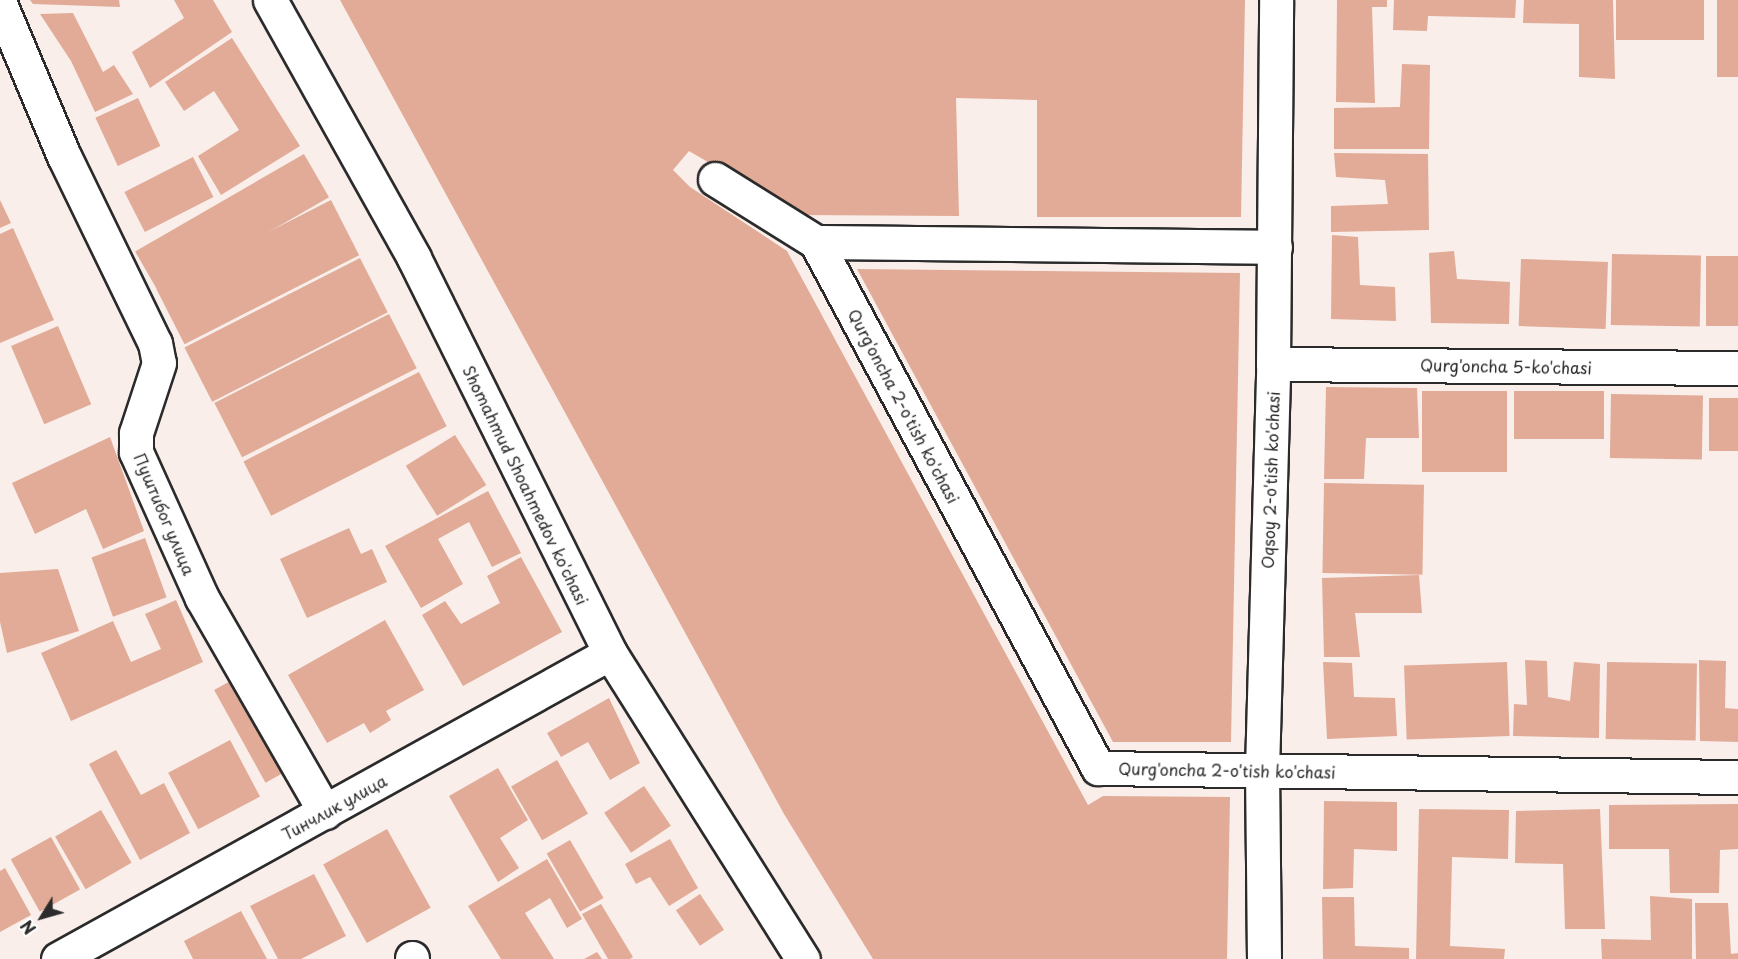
<!DOCTYPE html>
<meta charset="utf-8">
<style>
body{margin:0}
#map{position:relative;width:1738px;height:959px;overflow:hidden;background:#f9eeea;font-family:"Playpen Sans",sans-serif}
div>[style]{position:absolute}
.building>*{inset:0;background:#e1ab97;transform-origin:0 0}
.roads{filter:drop-shadow(2px 0 #2b2b2b) drop-shadow(-2px 0 #2b2b2b) drop-shadow(0 2px #2b2b2b) drop-shadow(0 -2px #2b2b2b)}
.street>*{height:33px;margin:-16.5px;padding:0 16.5px;transform-origin:16.5px;border-radius:16.5px;background:#fff}
span{translate:-50% -50%;white-space:nowrap;text-align:center;line-height:1.15;-webkit-text-stroke:6px #fff;paint-order:stroke}
.street-label{font-size:16px;color:#2b2b2b}
.north{position:absolute;left:12px;top:887px;width:60px;height:60px;-webkit-text-stroke:4px #fff;paint-order:stroke;rotate:233deg;font-size:16px;font-weight:700;line-height:24px;text-align:center;color:#2b2b2b}
.north::after{content:'';display:block;margin:auto;width:21px;height:27px;background:#2b2b2b;clip-path:polygon(50% 0,100% 100%,50% 72%,0 100%)}
</style>
<div id="map">
<div class="building">
<i style="clip-path:polygon(30px 0,119px 0,120px 7px,33px 4px)"></i>
<i style="clip-path:polygon(174px 0,213px 0,232px 32px,150px 88px,132px 52px,184px 18px)"></i>
<i style="clip-path:polygon(340px 0,1245px 0,1241px 217px,1037px 217px,1037px 100px,956px 98px,959px 216px,799px 215px,689px 151px,673px 170px,690px 187px,787px 251px,1088px 805px,1103px 796px,1230px 797px,1227px 959px,873px 959px,784px 814px)"></i>
<i style="clip-path:polygon(1337px 0,1387px 0,1387px 7px,1372px 7px,1375px 103px,1336px 102px)"></i>
<i style="clip-path:polygon(1394px 0,1516px 0,1515px 18px,1428px 16px,1427px 31px,1393px 30px)"></i>
<i style="clip-path:polygon(1524px 0,1613px 0,1615px 79px,1579px 77px,1579px 24px,1523px 23px)"></i>
<i style="left:1616px;top:0;width:88px;height:40px"></i>
<i style="left:1717px;top:0;width:21px;height:77px"></i>
<i style="clip-path:polygon(73px 13px,103px 72px,114px 65px,133px 94px,95px 112px,71px 61px,40px 14px)"></i>
<i style="clip-path:polygon(232px 38px,300px 146px,221px 195px,198px 156px,239px 130px,214px 91px,184px 111px,165px 82px)"></i>
<i style="clip-path:polygon(1402px 64px,1430px 65px,1429px 149px,1334px 149px,1334px 108px,1400px 107px)"></i>
<i style="left:138px;top:98px;width:53px;height:47px;rotate:65deg"></i>
<i style="clip-path:polygon(1334px 153px,1428px 154px,1429px 230px,1331px 232px,1331px 206px,1388px 204px,1385px 180px,1336px 177px)"></i>
<i style="left:304px;top:154px;width:50px;height:195px;rotate:60deg"></i>
<i style="left:193px;top:157px;width:45px;height:77px;rotate:63deg"></i>
<i style="clip-path:polygon(0 200px,11px 223px,0 228px)"></i>
<i style="left:331px;top:200px;width:62px;height:196px;rotate:63deg"></i>
<i style="clip-path:polygon(13px 228px,54px 320px,0 343px,0 234px)"></i>
<i style="clip-path:polygon(1332px 235px,1358px 237px,1360px 285px,1395px 287px,1396px 321px,1331px 319px)"></i>
<i style="clip-path:polygon(1454px 251px,1457px 279px,1510px 282px,1509px 324px,1431px 323px,1429px 253px)"></i>
<i style="left:1612px;top:254px;width:89px;height:71px;rotate:1deg"></i>
<i style="left:1706px;top:256px;width:32px;height:70px"></i>
<i style="left:360px;top:258px;width:61px;height:197px;rotate:63deg"></i>
<i style="left:1521px;top:259px;width:87px;height:67px;rotate:2deg"></i>
<i style="clip-path:polygon(857px 269px,1240px 273px,1231px 742px,1113px 742px)"></i>
<i style="left:389px;top:314px;width:61px;height:196px;rotate:63deg"></i>
<i style="left:58px;top:326px;width:85px;height:51px;rotate:67deg"></i>
<i style="left:419px;top:372px;width:61px;height:197px;rotate:63deg"></i>
<i style="clip-path:polygon(1326px 387px,1417px 388px,1419px 438px,1366px 438px,1364px 479px,1324px 479px)"></i>
<i style="left:1422px;top:391px;width:85px;height:81px"></i>
<i style="left:1604px;top:391px;width:48px;height:90px;rotate:90deg"></i>
<i style="left:1611px;top:394px;width:92px;height:64px;rotate:1deg"></i>
<i style="left:1709px;top:398px;width:29px;height:53px"></i>
<i style="left:455px;top:435px;width:59px;height:58px;rotate:58deg"></i>
<i style="clip-path:polygon(110px 437px,144px 531px,103px 549px,86px 509px,35px 534px,12px 483px)"></i>
<i style="left:1324px;top:483px;width:100px;height:90px;rotate:1deg"></i>
<i style="clip-path:polygon(488px 491px,521px 553px,492px 567px,469px 522px,438px 539px,463px 584px,421px 608px,385px 546px)"></i>
<i style="clip-path:polygon(349px 528px,361px 554px,372px 549px,387px 582px,307px 618px,280px 559px)"></i>
<i style="left:145px;top:538px;width:63px;height:57px;rotate:70deg"></i>
<i style="clip-path:polygon(521px 557px,562px 632px,463px 686px,422px 615px,445px 601px,461px 624px,500px 603px,487px 576px)"></i>
<i style="clip-path:polygon(58px 569px,79px 631px,7px 653px,0 622px,0 573px)"></i>
<i style="clip-path:polygon(1419px 575px,1422px 613px,1355px 613px,1360px 657px,1324px 657px,1322px 578px)"></i>
<i style="clip-path:polygon(176px 600px,203px 662px,71px 721px,41px 653px,113px 621px,131px 662px,161px 649px,145px 614px)"></i>
<i style="clip-path:polygon(385px 620px,424px 690px,386px 711px,391px 720px,370px 733px,364px 723px,327px 743px,288px 675px)"></i>
<i style="clip-path:polygon(1525px 660px,1547px 661px,1548px 697px,1570px 701px,1574px 662px,1600px 664px,1599px 738px,1513px 736px,1514px 704px,1527px 705px)"></i>
<i style="clip-path:polygon(1699px 660px,1726px 661px,1725px 708px,1738px 709px,1738px 742px,1700px 741px)"></i>
<i style="clip-path:polygon(1323px 662px,1352px 663px,1354px 697px,1395px 698px,1397px 736px,1327px 739px)"></i>
<i style="left:1507px;top:662px;width:74px;height:103px;rotate:88deg"></i>
<i style="left:1607px;top:662px;width:90px;height:77px;rotate:1deg"></i>
<i style="left:243px;top:674px;width:106px;height:33px;rotate:61deg"></i>
<i style="clip-path:polygon(609px 698px,640px 763px,610px 780px,588px 742px,561px 757px,547px 733px)"></i>
<i style="left:230px;top:740px;width:64px;height:70px;rotate:62deg"></i>
<i style="clip-path:polygon(116px 750px,141px 795px,164px 783px,190px 833px,140px 860px,89px 764px)"></i>
<i style="left:557px;top:760px;width:62px;height:53px;rotate:60deg"></i>
<i style="clip-path:polygon(498px 768px,528px 820px,500px 838px,519px 868px,498px 882px,449px 796px)"></i>
<i style="left:644px;top:786px;width:48px;height:48px;rotate:56deg"></i>
<i style="clip-path:polygon(1324px 801px,1397px 802px,1397px 851px,1354px 849px,1353px 888px,1323px 889px)"></i>
<i style="clip-path:polygon(1738px 804px,1738px 849px,1720px 850px,1719px 893px,1670px 893px,1669px 849px,1609px 849px,1609px 805px)"></i>
<i style="clip-path:polygon(1419px 809px,1509px 810px,1508px 859px,1452px 857px,1450px 946px,1505px 949px,1504px 959px,1416px 959px)"></i>
<i style="clip-path:polygon(1600px 809px,1605px 929px,1565px 929px,1563px 864px,1515px 863px,1516px 811px)"></i>
<i style="left:101px;top:810px;width:61px;height:53px;rotate:60deg"></i>
<i style="left:387px;top:829px;width:90px;height:73px;rotate:61deg"></i>
<i style="left:51px;top:837px;width:60px;height:46px;rotate:61deg"></i>
<i style="clip-path:polygon(670px 839px,698px 888px,669px 906px,650px 877px,636px 884px,625px 864px)"></i>
<i style="left:570px;top:840px;width:67px;height:27px;rotate:60deg"></i>
<i style="clip-path:polygon(547px 859px,582px 919px,567px 928px,550px 898px,525px 913px,554px 959px,501px 959px,468px 906px)"></i>
<i style="clip-path:polygon(5px 868px,31px 915px,0 932px,0 871px)"></i>
<i style="clip-path:polygon(314px 874px,346px 936px,301px 959px,278px 959px,250px 906px)"></i>
<i style="left:700px;top:894px;width:43px;height:29px;rotate:56deg"></i>
<i style="clip-path:polygon(1650px 896px,1692px 899px,1692px 959px,1602px 959px,1601px 939px,1651px 940px)"></i>
<i style="clip-path:polygon(1322px 897px,1354px 897px,1355px 946px,1409px 948px,1409px 959px,1323px 959px)"></i>
<i style="clip-path:polygon(1695px 903px,1728px 903px,1731px 954px,1738px 953px,1738px 959px,1696px 959px)"></i>
<i style="clip-path:polygon(601px 904px,633px 957px,630px 959px,608px 959px,582px 914px)"></i>
<i style="clip-path:polygon(241px 911px,267px 959px,193px 959px,184px 941px)"></i>
<i style="clip-path:polygon(597px 952px,602px 959px,584px 959px)"></i>
</div>
<div class="roads">
<div class="street">
<i style="left:270px;top:0;width:295px;rotate:60.8deg"></i>
<i style="left:414px;top:258px;width:441px;rotate:63.6deg"></i>
<i style="left:610px;top:653px;width:362px;rotate:57.8deg"></i>
<i style="left:0;top:4px;width:165px;rotate:67.2deg"></i>
<i style="left:64px;top:156px;width:208px;rotate:64.1deg"></i>
<i style="left:155px;top:343px;width:20px;rotate:79deg"></i>
<i style="left:159px;top:363px;width:74px;rotate:108.2deg"></i>
<i style="left:136px;top:433px;width:19px;rotate:90deg"></i>
<i style="left:136px;top:452px;width:160px;rotate:65.7deg"></i>
<i style="left:202px;top:598px;width:247px;rotate:60.1deg"></i>
<i style="left:715px;top:179px;width:119px;rotate:32deg"></i>
<i style="left:816px;top:242px;width:459px;rotate:0.6deg"></i>
<i style="left:816px;top:242px;width:597px;rotate:61.8deg"></i>
<i style="left:1098px;top:768px;width:640px;rotate:0.81deg"></i>
<i style="left:1273px;top:364px;width:465px;rotate:0.5deg"></i>
<i style="left:412px;top:958px;width:1px;rotate:90deg"></i>
<i style="left:58px;top:959px;width:631px;rotate:-29deg"></i>
<i style="left:1264px;top:959px;width:189px;rotate:-90.6deg"></i>
<i style="left:1262px;top:770px;width:406px;rotate:-88.4deg"></i>
<i style="left:1273px;top:364px;width:364px;rotate:-89.5deg"></i>
</div>
</div>
<div class="street-label">
<span style="left:1506px;top:366px;rotate:1deg">Qurg'oncha 5-ko'chasi</span>
<span style="left:904px;top:406px;rotate:62deg">Qurg'oncha 2-o'tish ko'chasi</span>
<span style="left:1270px;top:480px;rotate:-88deg">Oqsoy 2-o'tish ko'chasi</span>
<span style="left:526px;top:485px;rotate:64deg">Shomahmud Shoahmedov ko'chasi</span>
<span style="left:165px;top:514px;rotate:67deg">Пуштибог улица</span>
<span style="left:1227px;top:770px;rotate:1deg">Qurg'oncha 2-o'tish ko'chasi</span>
<span style="left:334px;top:807px;rotate:-29deg">Тинчлик улица</span>
</div>
<div class="north">N</div>
</div>
